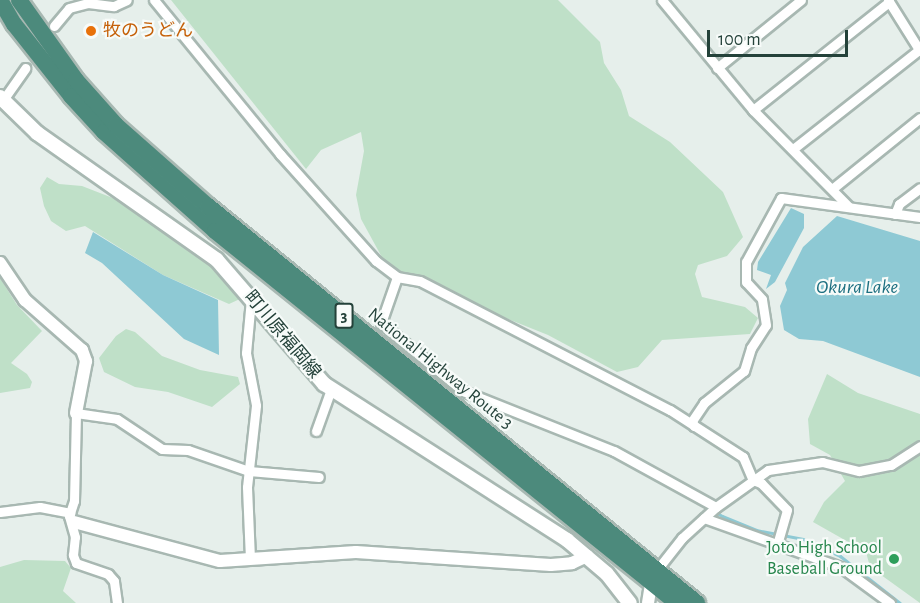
<!DOCTYPE html>
<meta charset="utf-8">
<style>
body{margin:0}
#map{position:relative;width:920px;height:603px;overflow:hidden;background:#e6efeb;font-family:"Alegreya Sans","Noto Sans JP",sans-serif}
div>[style]{position:absolute}
.green>*{inset:0;background:#bfe0c8}
.water>*{inset:0;background:#8ec9d4}
.stream>*{height:3px;margin:-1.5px;padding:0 1.5px;transform-origin:1.5px;border-radius:1.5px;background:#8ec9d4}
.roads{filter:drop-shadow(2px 0 #a8b8b2) drop-shadow(-2px 0 #a8b8b2) drop-shadow(0 2px #a8b8b2) drop-shadow(0 -2px #a8b8b2)}
.minor>*{height:9px;margin:-4.5px;padding:0 4.5px;transform-origin:4.5px;border-radius:4.5px;background:#fff}
.tertiary>*{height:12px;margin:-6px;padding:0 6px;transform-origin:6px;border-radius:6px;background:#fff}
.secondary>*{height:14px;margin:-7px;padding:0 7px;transform-origin:7px;border-radius:7px;background:#fff}
.trunk>*{height:16px;margin:-8px;padding:0 8px;transform-origin:8px;border-radius:8px;background:#4c8a7c}
.dots>*{width:16px;height:16px;translate:-50% -50%;box-sizing:border-box;border:3px solid #f7fbf9;border-radius:50%}
span{translate:-50% -50%;white-space:nowrap;text-align:center;line-height:1.15;-webkit-text-stroke:4.5px #f7fbf9;paint-order:stroke}
.shield-label span{padding:2px 4px;background:#f7fbf9;border:2px solid;border-radius:4px;-webkit-text-stroke-width:0}
.shield-label{font-size:16px;color:#24423a;font-weight:700}
.food-label{font-size:18px;color:#c56008}
.left{translate:0 -50%;text-align:left}
.street-label{font-size:18px;color:#24423a}
.leisure-label{font-size:18px;color:#27864d}
.right{translate:-100% -50%;text-align:right}
.water-label{font-size:20px;color:#1c6f80;font-style:italic}
.scale{position:absolute;left:707px;top:30px;width:141px;height:27px;box-sizing:border-box;border:3px solid #24423a;border-top:0;padding-left:8px;font-size:18px;line-height:21px;white-space:nowrap;color:#24423a;-webkit-text-stroke:4px #f7fbf9;paint-order:stroke}
</style>
<div id="map">
<div class="green">
<i style="clip-path:polygon(171px 0,558px 0,600px 42px,604px 63px,621px 90px,629px 116px,670px 142px,723px 192px,743px 237px,727px 256px,698px 265px,695px 274px,702px 297px,745px 307px,758px 318px,750px 334px,662px 340px,638px 367px,617px 372px,548px 335px,390px 272px,361px 219px,356px 195px,364px 151px,361px 132px,321px 150px,306px 169px)"></i>
<i style="clip-path:polygon(47px 177px,59px 184px,82px 186px,141px 209px,226px 276px,242px 298px,229px 304px,163px 275px,85px 226px,66px 231px,51px 221px,44px 206px,40px 188px)"></i>
<i style="clip-path:polygon(0 278px,17px 305px,42px 331px,11px 363px,27px 374px,32px 382px,30px 388px,0 393px)"></i>
<i style="clip-path:polygon(126px 329px,135px 332px,162px 356px,200px 370px,238px 377px,240px 384px,212px 407px,168px 392px,135px 387px,104px 372px,99px 358px,116px 336px)"></i>
<i style="clip-path:polygon(827px 374px,858px 393px,920px 414px,920px 603px,870px 567px,866px 552px,813px 522px,824px 502px,845px 481px,830px 455px,810px 444px,808px 419px)"></i>
<i style="clip-path:polygon(24px 560px,65px 561px,71px 568px,63px 591px,76px 603px,0 603px,0 567px)"></i>
</div>
<div class="water">
<i style="clip-path:polygon(791px 208px,804px 214px,804px 228px,775px 282px,766px 289px,771px 275px,757px 270px,758px 262px)"></i>
<i style="clip-path:polygon(837px 216px,920px 241px,920px 377px,823px 341px,799px 339px,784px 330px,780px 306px,787px 290px,785px 283px,803px 247px)"></i>
<i style="clip-path:polygon(93px 232px,163px 275px,218px 300px,219px 355px,184px 339px,102px 263px,85px 253px)"></i>
</div>
<div class="stream">
<i style="left:609px;top:453px;width:129px;rotate:29.1deg"></i>
<i style="left:722px;top:516px;width:37px;rotate:22deg"></i>
<i style="left:756px;top:530px;width:48px;rotate:10.8deg"></i>
<i style="left:803px;top:539px;width:41px;rotate:24.7deg"></i>
<i style="left:840px;top:556px;width:76px;rotate:38.1deg"></i>
</div>
<div class="roads">
<div class="minor">
<i style="left:154px;top:0;width:199px;rotate:50.7deg"></i>
<i style="left:280px;top:154px;width:144px;rotate:48.1deg"></i>
<i style="left:376px;top:261px;width:26px;rotate:37deg"></i>
<i style="left:397px;top:277px;width:23px;rotate:10deg"></i>
<i style="left:420px;top:281px;width:281px;rotate:27.3deg"></i>
<i style="left:670px;top:410px;width:87px;rotate:32.8deg"></i>
<i style="left:743px;top:457px;width:25px;rotate:67deg"></i>
<i style="left:662px;top:0;width:143px;rotate:50.4deg"></i>
<i style="left:753px;top:110px;width:136px;rotate:45.3deg"></i>
<i style="left:888px;top:0;width:60px;rotate:57.9deg"></i>
<i style="left:54px;top:26px;width:23px;rotate:-50deg"></i>
<i style="left:69px;top:8px;width:20px;rotate:-15deg"></i>
<i style="left:88px;top:3px;width:26px;rotate:7deg"></i>
<i style="left:114px;top:6px;width:14px;rotate:-25deg"></i>
<i style="left:717px;top:68px;width:108px;rotate:-39deg"></i>
<i style="left:3px;top:100px;width:39px;rotate:-55deg"></i>
<i style="left:753px;top:110px;width:174px;rotate:-38.5deg"></i>
<i style="left:793px;top:149px;width:160px;rotate:-38.2deg"></i>
<i style="left:832px;top:189px;width:113px;rotate:-38.9deg"></i>
<i style="left:895px;top:214px;width:11px;rotate:-68deg"></i>
<i style="left:899px;top:204px;width:26px;rotate:-37deg"></i>
<i style="left:397px;top:277px;width:49px;rotate:109.2deg"></i>
<i style="left:381px;top:323px;width:107px;rotate:39.7deg"></i>
<i style="left:463px;top:391px;width:162px;rotate:21.7deg"></i>
<i style="left:614px;top:451px;width:116px;rotate:28.8deg"></i>
<i style="left:694px;top:426px;width:5px;rotate:-112deg"></i>
<i style="left:692px;top:421px;width:22px;rotate:-56deg"></i>
<i style="left:704px;top:403px;width:51px;rotate:-38.7deg"></i>
<i style="left:744px;top:371px;width:24px;rotate:-73deg"></i>
<i style="left:751px;top:348px;width:27px;rotate:-57deg"></i>
<i style="left:766px;top:325px;width:26px;rotate:-99deg"></i>
<i style="left:762px;top:299px;width:23px;rotate:-133deg"></i>
<i style="left:746px;top:282px;width:20px;rotate:-90deg"></i>
<i style="left:746px;top:262px;width:73px;rotate:-61.3deg"></i>
<i style="left:781px;top:198px;width:140px;rotate:7.8deg"></i>
<i style="left:316px;top:431px;width:45px;rotate:-70.3deg"></i>
<i style="left:753px;top:480px;width:9px;rotate:21deg"></i>
<i style="left:761px;top:483px;width:37px;rotate:46deg"></i>
<i style="left:787px;top:510px;width:37px;rotate:106deg"></i>
<i style="left:0;top:512px;width:40px;rotate:-7.1deg"></i>
<i style="left:40px;top:507px;width:31px;rotate:11deg"></i>
<i style="left:704px;top:518px;width:145px;rotate:19.7deg"></i>
<i style="left:841px;top:567px;width:61px;rotate:36.3deg"></i>
<i style="left:250px;top:559px;width:72px;rotate:-92.4deg"></i>
<i style="left:247px;top:487px;width:82px;rotate:-83.7deg"></i>
<i style="left:256px;top:405px;width:53px;rotate:-100.9deg"></i>
<i style="left:246px;top:353px;width:54px;rotate:-84.7deg"></i>
<i style="left:656px;top:571px;width:42px;rotate:-51.8deg"></i>
<i style="left:682px;top:538px;width:46px;rotate:-42.4deg"></i>
<i style="left:716px;top:507px;width:64px;rotate:-35.4deg"></i>
<i style="left:768px;top:470px;width:55px;rotate:-8.4deg"></i>
<i style="left:822px;top:462px;width:38px;rotate:14deg"></i>
<i style="left:859px;top:471px;width:33px;rotate:-11deg"></i>
<i style="left:891px;top:465px;width:35px;rotate:-33deg"></i>
<i style="left:117px;top:603px;width:22px;rotate:-98deg"></i>
<i style="left:114px;top:581px;width:9px;rotate:-131deg"></i>
<i style="left:108px;top:574px;width:34px;rotate:-161deg"></i>
<i style="left:76px;top:563px;width:9px;rotate:-111deg"></i>
<i style="left:73px;top:555px;width:18px;rotate:-84deg"></i>
<i style="left:75px;top:537px;width:22px;rotate:-106deg"></i>
<i style="left:69px;top:516px;width:16px;rotate:-72deg"></i>
<i style="left:74px;top:501px;width:88px;rotate:-88.7deg"></i>
<i style="left:76px;top:413px;width:41px;rotate:8.3deg"></i>
<i style="left:117px;top:419px;width:54px;rotate:33.7deg"></i>
<i style="left:162px;top:449px;width:26px;rotate:2deg"></i>
<i style="left:188px;top:450px;width:65px;rotate:19deg"></i>
<i style="left:249px;top:471px;width:70px;rotate:4.9deg"></i>
</div>
<div class="tertiary">
<i style="left:0;top:263px;width:45px;rotate:56deg"></i>
<i style="left:25px;top:300px;width:76px;rotate:41.3deg"></i>
<i style="left:82px;top:350px;width:12px;rotate:70deg"></i>
<i style="left:86px;top:361px;width:53px;rotate:100.9deg"></i>
<i style="left:74px;top:522px;width:151px;rotate:15deg"></i>
<i style="left:220px;top:561px;width:136px;rotate:-3.8deg"></i>
<i style="left:356px;top:552px;width:195px;rotate:3.8deg"></i>
<i style="left:551px;top:565px;width:21px;rotate:-5deg"></i>
<i style="left:572px;top:563px;width:17px;rotate:-25deg"></i>
<i style="left:648px;top:603px;width:26px;rotate:-81deg"></i>
</div>
<div class="secondary">
<i style="left:0;top:97px;width:52px;rotate:44.2deg"></i>
<i style="left:37px;top:133px;width:220px;rotate:35.2deg"></i>
<i style="left:217px;top:260px;width:164px;rotate:49.2deg"></i>
<i style="left:324px;top:384px;width:289px;rotate:32.7deg"></i>
<i style="left:567px;top:540px;width:52px;rotate:40.4deg"></i>
<i style="left:607px;top:574px;width:37px;rotate:52deg"></i>
</div>
<div class="trunk">
<i style="left:0;top:0;width:28px;rotate:60deg"></i>
<i style="left:14px;top:24px;width:92px;rotate:51.6deg"></i>
<i style="left:71px;top:96px;width:49px;rotate:47.5deg"></i>
<i style="left:104px;top:132px;width:149px;rotate:41.7deg"></i>
<i style="left:215px;top:231px;width:593px;rotate:38.84deg"></i>
<i style="left:19px;top:0;width:98px;rotate:54.5deg"></i>
<i style="left:76px;top:80px;width:60px;rotate:48.4deg"></i>
<i style="left:116px;top:125px;width:123px;rotate:41.4deg"></i>
<i style="left:208px;top:206px;width:630px;rotate:39.07deg"></i>
</div>
</div>
<div class="dots">
<i style="left:91px;top:31px;background:#e8710a"></i>
<i style="left:894px;top:559px;background:#2e9e5b"></i>
</div>
<div class="shield-label">
<span style="left:344px;top:316px">3</span>
</div>
<div class="food-label">
<span class="left" style="left:103px;top:31px">牧のうどん</span>
</div>
<div class="street-label">
<span style="left:282px;top:335px;rotate:50deg">町川原福岡線</span>
<span style="left:440px;top:369px;rotate:39deg">National Highway Route 3</span>
</div>
<div class="leisure-label">
<span class="right" style="left:882px;top:559px">Joto High School<br>Baseball Ground</span>
</div>
<div class="water-label">
<span style="left:857px;top:287px">Okura Lake</span>
</div>
<div class="scale">100 m</div>
</div>
